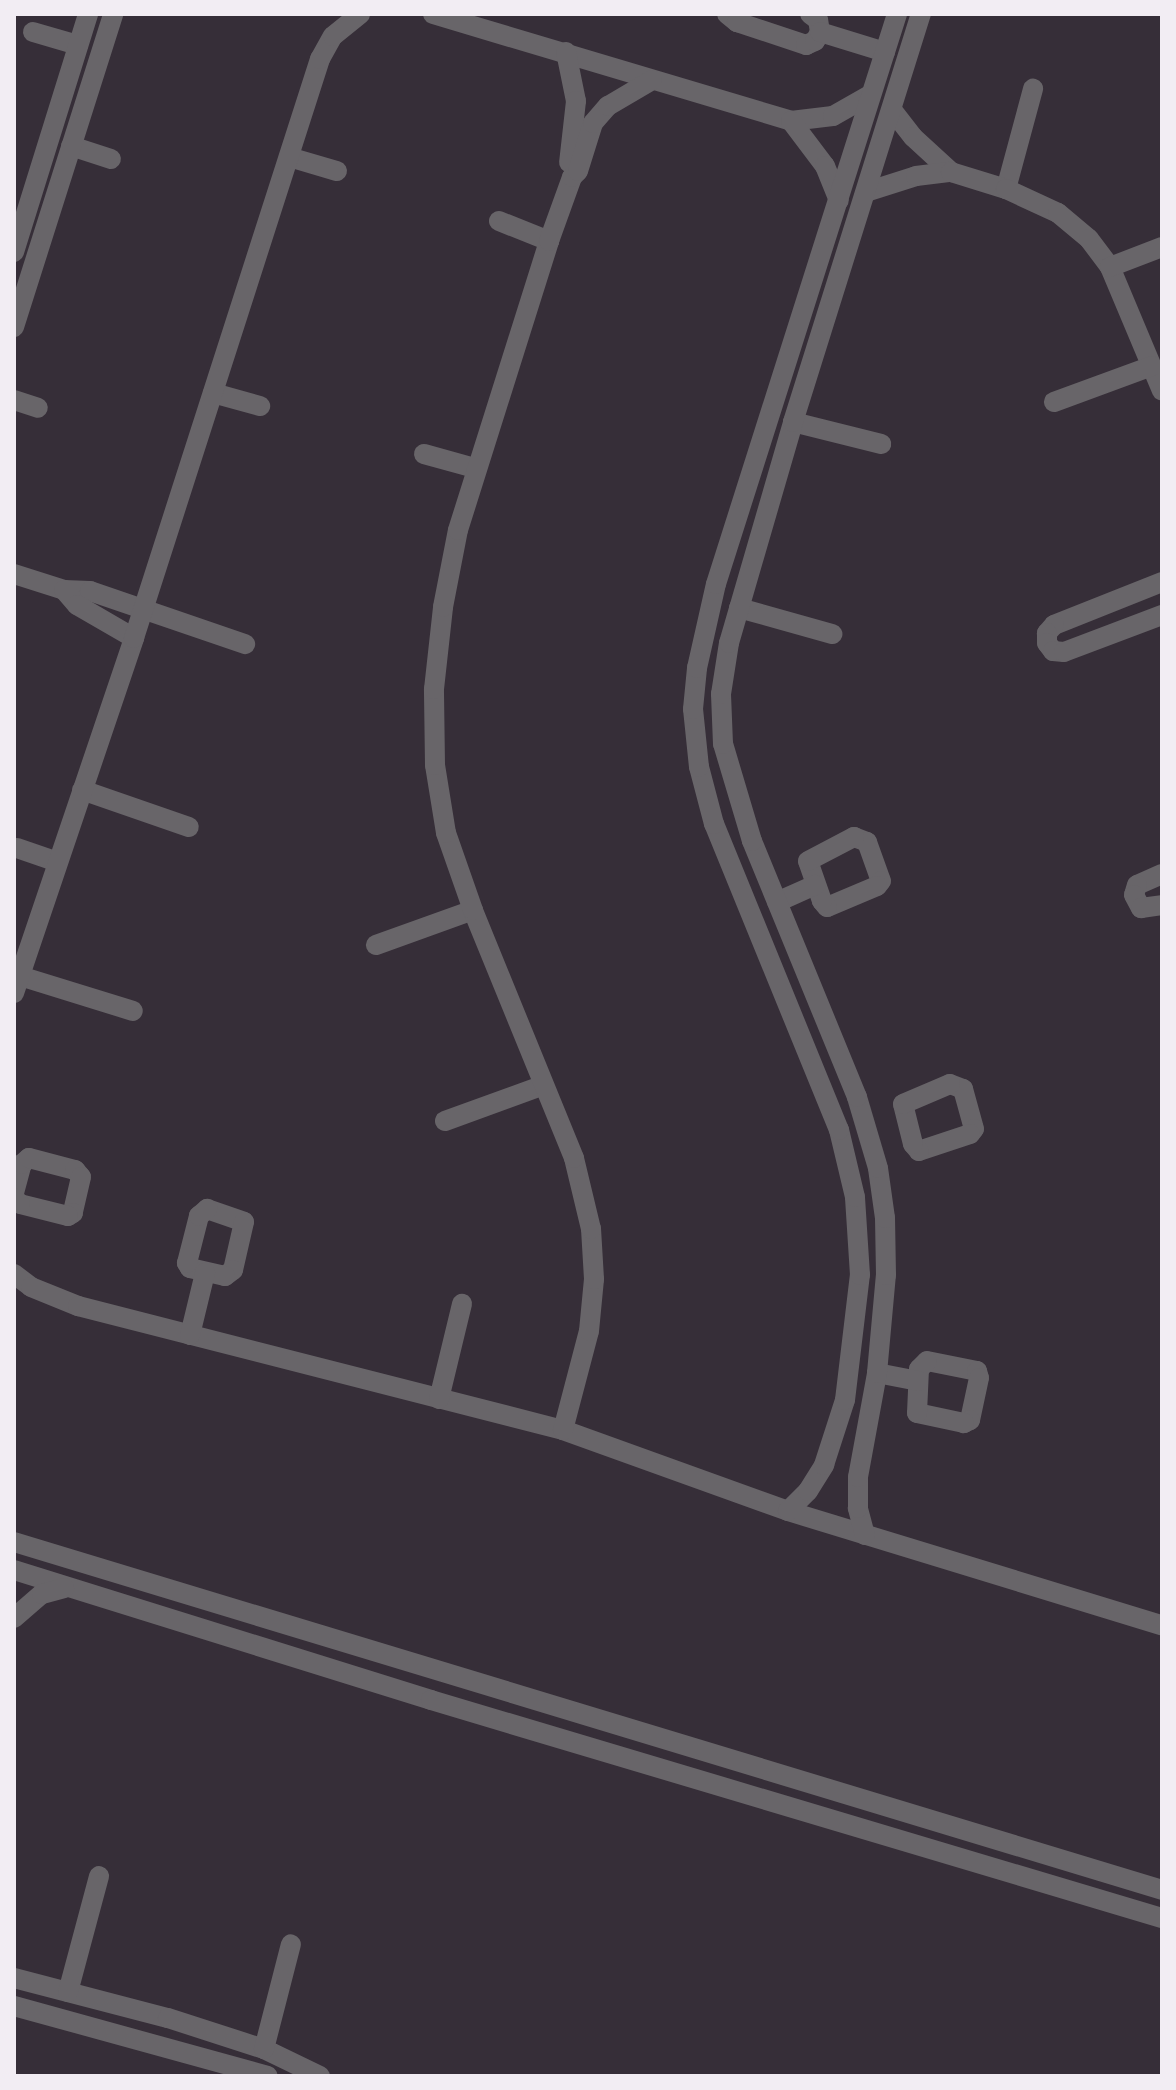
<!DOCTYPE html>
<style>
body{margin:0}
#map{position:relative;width:1176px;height:2090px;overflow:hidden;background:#362e38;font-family:Figtree,sans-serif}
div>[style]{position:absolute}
.minor>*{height:20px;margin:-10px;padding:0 10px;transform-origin:10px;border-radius:10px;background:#686569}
span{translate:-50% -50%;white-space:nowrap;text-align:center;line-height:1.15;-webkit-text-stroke:6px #1b181c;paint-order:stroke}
.frame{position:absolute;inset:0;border:16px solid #f2edf3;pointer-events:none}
</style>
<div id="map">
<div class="minor">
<i style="left:433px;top:14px;width:374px;rotate:16.6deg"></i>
<i style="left:791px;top:121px;width:42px;rotate:-6.8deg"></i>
<i style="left:833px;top:116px;width:43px;rotate:-29.6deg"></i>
<i style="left:727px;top:14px;width:13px;rotate:39deg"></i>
<i style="left:737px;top:22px;width:73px;rotate:18.4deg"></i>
<i style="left:806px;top:45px;width:10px;rotate:-24deg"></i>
<i style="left:815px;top:41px;width:10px;rotate:-61deg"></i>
<i style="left:820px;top:32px;width:12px;rotate:-99deg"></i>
<i style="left:818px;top:20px;width:10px;rotate:-143deg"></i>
<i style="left:33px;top:32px;width:47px;rotate:16.1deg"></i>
<i style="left:820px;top:32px;width:68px;rotate:17.1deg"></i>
<i style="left:566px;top:52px;width:50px;rotate:78.5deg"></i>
<i style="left:576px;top:101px;width:62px;rotate:96.4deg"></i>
<i style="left:892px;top:110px;width:34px;rotate:52deg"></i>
<i style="left:913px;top:137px;width:52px;rotate:42.6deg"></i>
<i style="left:791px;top:121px;width:56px;rotate:52.9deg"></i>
<i style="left:825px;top:166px;width:37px;rotate:68deg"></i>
<i style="left:71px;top:146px;width:42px;rotate:18deg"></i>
<i style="left:289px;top:157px;width:50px;rotate:16.3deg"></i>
<i style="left:1006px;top:189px;width:104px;rotate:-74.9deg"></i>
<i style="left:866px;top:192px;width:52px;rotate:-17.7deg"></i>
<i style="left:916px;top:176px;width:35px;rotate:-7deg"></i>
<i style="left:951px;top:172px;width:58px;rotate:17.2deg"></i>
<i style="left:1006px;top:189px;width:57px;rotate:24.8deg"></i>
<i style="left:1058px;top:213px;width:40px;rotate:40deg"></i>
<i style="left:1089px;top:239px;width:35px;rotate:53deg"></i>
<i style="left:1110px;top:267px;width:134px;rotate:67.2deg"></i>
<i style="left:499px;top:221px;width:54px;rotate:21.8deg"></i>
<i style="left:14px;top:252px;width:249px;rotate:-72.7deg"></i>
<i style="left:1110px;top:267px;width:56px;rotate:-21deg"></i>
<i style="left:14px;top:327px;width:328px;rotate:-72.4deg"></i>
<i style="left:213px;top:393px;width:49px;rotate:15.5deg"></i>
<i style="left:14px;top:400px;width:25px;rotate:18deg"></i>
<i style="left:1054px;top:402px;width:104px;rotate:-20.2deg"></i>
<i style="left:793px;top:422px;width:91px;rotate:14deg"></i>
<i style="left:424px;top:454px;width:53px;rotate:15.4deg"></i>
<i style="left:14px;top:574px;width:52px;rotate:17.7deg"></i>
<i style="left:64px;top:590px;width:26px;rotate:2deg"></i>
<i style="left:90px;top:591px;width:164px;rotate:18.9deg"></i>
<i style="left:1162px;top:582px;width:116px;rotate:158.3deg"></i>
<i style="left:1054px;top:625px;width:11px;rotate:131deg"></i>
<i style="left:1047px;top:633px;width:10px;rotate:90deg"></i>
<i style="left:1047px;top:643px;width:10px;rotate:53deg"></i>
<i style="left:1053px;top:651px;width:11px;rotate:5deg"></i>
<i style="left:1064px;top:652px;width:105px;rotate:-20.7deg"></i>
<i style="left:64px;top:590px;width:20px;rotate:49deg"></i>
<i style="left:77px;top:605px;width:66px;rotate:30.1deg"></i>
<i style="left:739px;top:608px;width:97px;rotate:15.6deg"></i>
<i style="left:82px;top:790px;width:113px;rotate:19.1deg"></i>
<i style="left:854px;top:837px;width:14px;rotate:21deg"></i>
<i style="left:867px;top:842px;width:41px;rotate:70.3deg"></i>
<i style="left:881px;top:881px;width:6px;rotate:129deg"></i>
<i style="left:877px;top:886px;width:54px;rotate:157.2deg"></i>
<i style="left:827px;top:907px;width:8px;rotate:-130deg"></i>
<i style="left:822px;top:901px;width:42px;rotate:-109.3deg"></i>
<i style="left:808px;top:861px;width:52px;rotate:-27.6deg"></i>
<i style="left:17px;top:848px;width:43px;rotate:18.9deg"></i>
<i style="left:1162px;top:874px;width:27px;rotate:156deg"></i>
<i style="left:1137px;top:885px;width:10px;rotate:107deg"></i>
<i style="left:1134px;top:895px;width:15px;rotate:62deg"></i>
<i style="left:1141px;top:908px;width:21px;rotate:-8deg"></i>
<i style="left:777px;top:902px;width:42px;rotate:-24.1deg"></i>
<i style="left:376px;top:945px;width:103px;rotate:-19.8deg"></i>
<i style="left:20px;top:976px;width:118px;rotate:17.2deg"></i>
<i style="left:14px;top:993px;width:375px;rotate:-71.3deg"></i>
<i style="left:134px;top:638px;width:608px;rotate:-72.19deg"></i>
<i style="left:320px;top:59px;width:26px;rotate:-61deg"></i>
<i style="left:333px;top:36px;width:35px;rotate:-39deg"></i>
<i style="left:950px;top:1084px;width:14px;rotate:21deg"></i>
<i style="left:963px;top:1089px;width:41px;rotate:74.6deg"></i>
<i style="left:974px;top:1129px;width:6px;rotate:129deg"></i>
<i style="left:970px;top:1134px;width:54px;rotate:161.6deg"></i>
<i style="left:919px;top:1151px;width:9px;rotate:-131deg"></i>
<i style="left:913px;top:1144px;width:41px;rotate:-104deg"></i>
<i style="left:903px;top:1104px;width:51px;rotate:-23.1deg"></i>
<i style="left:445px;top:1121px;width:105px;rotate:-20deg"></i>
<i style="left:14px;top:1193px;width:30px;rotate:-75deg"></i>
<i style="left:22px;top:1164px;width:9px;rotate:-41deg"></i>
<i style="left:29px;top:1158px;width:48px;rotate:14.6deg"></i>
<i style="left:75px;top:1170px;width:9px;rotate:49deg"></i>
<i style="left:81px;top:1177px;width:37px;rotate:103deg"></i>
<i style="left:73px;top:1213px;width:6px;rotate:149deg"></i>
<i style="left:68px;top:1216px;width:49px;rotate:-166deg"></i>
<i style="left:20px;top:1204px;width:8px;rotate:-135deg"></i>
<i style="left:207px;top:1209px;width:39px;rotate:19deg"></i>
<i style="left:244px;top:1222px;width:49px;rotate:102.9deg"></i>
<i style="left:233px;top:1270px;width:10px;rotate:143deg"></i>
<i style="left:225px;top:1276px;width:36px;rotate:-167deg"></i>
<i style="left:190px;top:1268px;width:6px;rotate:-121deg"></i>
<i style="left:187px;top:1263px;width:49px;rotate:-75.7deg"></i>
<i style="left:199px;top:1216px;width:11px;rotate:-41deg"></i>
<i style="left:14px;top:1274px;width:21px;rotate:37deg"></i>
<i style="left:31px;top:1287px;width:51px;rotate:22deg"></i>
<i style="left:78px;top:1306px;width:501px;rotate:14.34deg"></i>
<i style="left:563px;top:1430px;width:239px;rotate:19.8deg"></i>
<i style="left:788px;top:1511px;width:391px;rotate:17deg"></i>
<i style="left:190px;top:1335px;width:64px;rotate:-76.4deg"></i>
<i style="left:927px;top:1361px;width:51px;rotate:11.3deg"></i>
<i style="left:977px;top:1371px;width:7px;rotate:74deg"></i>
<i style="left:979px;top:1378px;width:43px;rotate:102.1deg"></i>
<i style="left:970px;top:1420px;width:7px;rotate:153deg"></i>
<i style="left:964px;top:1423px;width:48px;rotate:-168deg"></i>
<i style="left:917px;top:1413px;width:44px;rotate:-87.4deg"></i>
<i style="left:919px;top:1369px;width:11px;rotate:-45deg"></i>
<i style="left:877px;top:1373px;width:42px;rotate:11deg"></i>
<i style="left:439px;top:1399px;width:98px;rotate:-76.4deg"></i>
<i style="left:563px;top:1430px;width:102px;rotate:-75.3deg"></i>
<i style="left:589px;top:1331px;width:52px;rotate:-84.5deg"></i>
<i style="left:594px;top:1279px;width:50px;rotate:-93.4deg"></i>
<i style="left:591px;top:1229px;width:73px;rotate:-103.5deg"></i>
<i style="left:574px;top:1158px;width:268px;rotate:-112.2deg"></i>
<i style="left:473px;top:910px;width:82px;rotate:-109.3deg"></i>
<i style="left:446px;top:833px;width:69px;rotate:-99.2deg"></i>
<i style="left:435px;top:765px;width:76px;rotate:-90.8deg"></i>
<i style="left:434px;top:689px;width:82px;rotate:-83.7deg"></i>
<i style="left:443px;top:607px;width:78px;rotate:-79deg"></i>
<i style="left:458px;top:530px;width:303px;rotate:-72.5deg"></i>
<i style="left:549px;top:241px;width:68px;rotate:-70.2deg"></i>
<i style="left:572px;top:177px;width:8px;rotate:-45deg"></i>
<i style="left:578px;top:171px;width:50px;rotate:-72.6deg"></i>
<i style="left:593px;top:123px;width:23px;rotate:-49deg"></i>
<i style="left:608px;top:106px;width:51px;rotate:-30.6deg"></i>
<i style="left:788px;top:1511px;width:28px;rotate:-45deg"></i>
<i style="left:808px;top:1491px;width:31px;rotate:-58deg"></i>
<i style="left:824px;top:1465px;width:68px;rotate:-72.1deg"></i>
<i style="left:845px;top:1400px;width:126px;rotate:-83.2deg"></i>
<i style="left:860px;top:1275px;width:78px;rotate:-93.7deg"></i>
<i style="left:855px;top:1197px;width:69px;rotate:-103.4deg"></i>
<i style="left:839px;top:1130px;width:331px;rotate:-112.2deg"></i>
<i style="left:714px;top:824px;width:59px;rotate:-104.7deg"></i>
<i style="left:699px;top:767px;width:58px;rotate:-95.9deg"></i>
<i style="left:693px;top:709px;width:41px;rotate:-84.4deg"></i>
<i style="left:697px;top:668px;width:86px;rotate:-77.3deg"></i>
<i style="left:716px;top:584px;width:598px;rotate:-72.38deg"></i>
<i style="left:865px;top:1535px;width:28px;rotate:-105deg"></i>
<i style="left:858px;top:1508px;width:31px;rotate:-90deg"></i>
<i style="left:858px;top:1477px;width:106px;rotate:-79.6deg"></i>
<i style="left:877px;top:1373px;width:98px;rotate:-84.8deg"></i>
<i style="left:886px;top:1275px;width:57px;rotate:-91deg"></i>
<i style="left:885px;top:1218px;width:50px;rotate:-98deg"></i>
<i style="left:878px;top:1168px;width:74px;rotate:-106.5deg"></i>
<i style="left:857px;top:1097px;width:277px;rotate:-112.3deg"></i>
<i style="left:752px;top:841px;width:101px;rotate:-106.6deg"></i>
<i style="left:723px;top:744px;width:50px;rotate:-92.3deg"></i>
<i style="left:721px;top:694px;width:52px;rotate:-81.1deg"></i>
<i style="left:729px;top:643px;width:230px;rotate:-73.8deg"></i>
<i style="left:793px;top:422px;width:428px;rotate:-72.6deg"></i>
<i style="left:14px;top:1542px;width:1200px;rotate:16.86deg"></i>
<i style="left:14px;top:1570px;width:437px;rotate:17.3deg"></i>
<i style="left:431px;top:1700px;width:763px;rotate:16.61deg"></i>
<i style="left:14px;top:1618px;width:37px;rotate:-41deg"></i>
<i style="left:42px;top:1594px;width:23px;rotate:-15deg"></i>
<i style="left:14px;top:1978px;width:159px;rotate:14.6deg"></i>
<i style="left:168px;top:2018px;width:101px;rotate:17.9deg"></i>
<i style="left:264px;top:2049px;width:62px;rotate:25.7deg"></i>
<i style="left:68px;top:1992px;width:120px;rotate:-75deg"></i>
<i style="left:14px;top:2006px;width:263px;rotate:15.4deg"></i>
<i style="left:264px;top:2049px;width:108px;rotate:-75.6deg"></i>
</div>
<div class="frame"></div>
</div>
